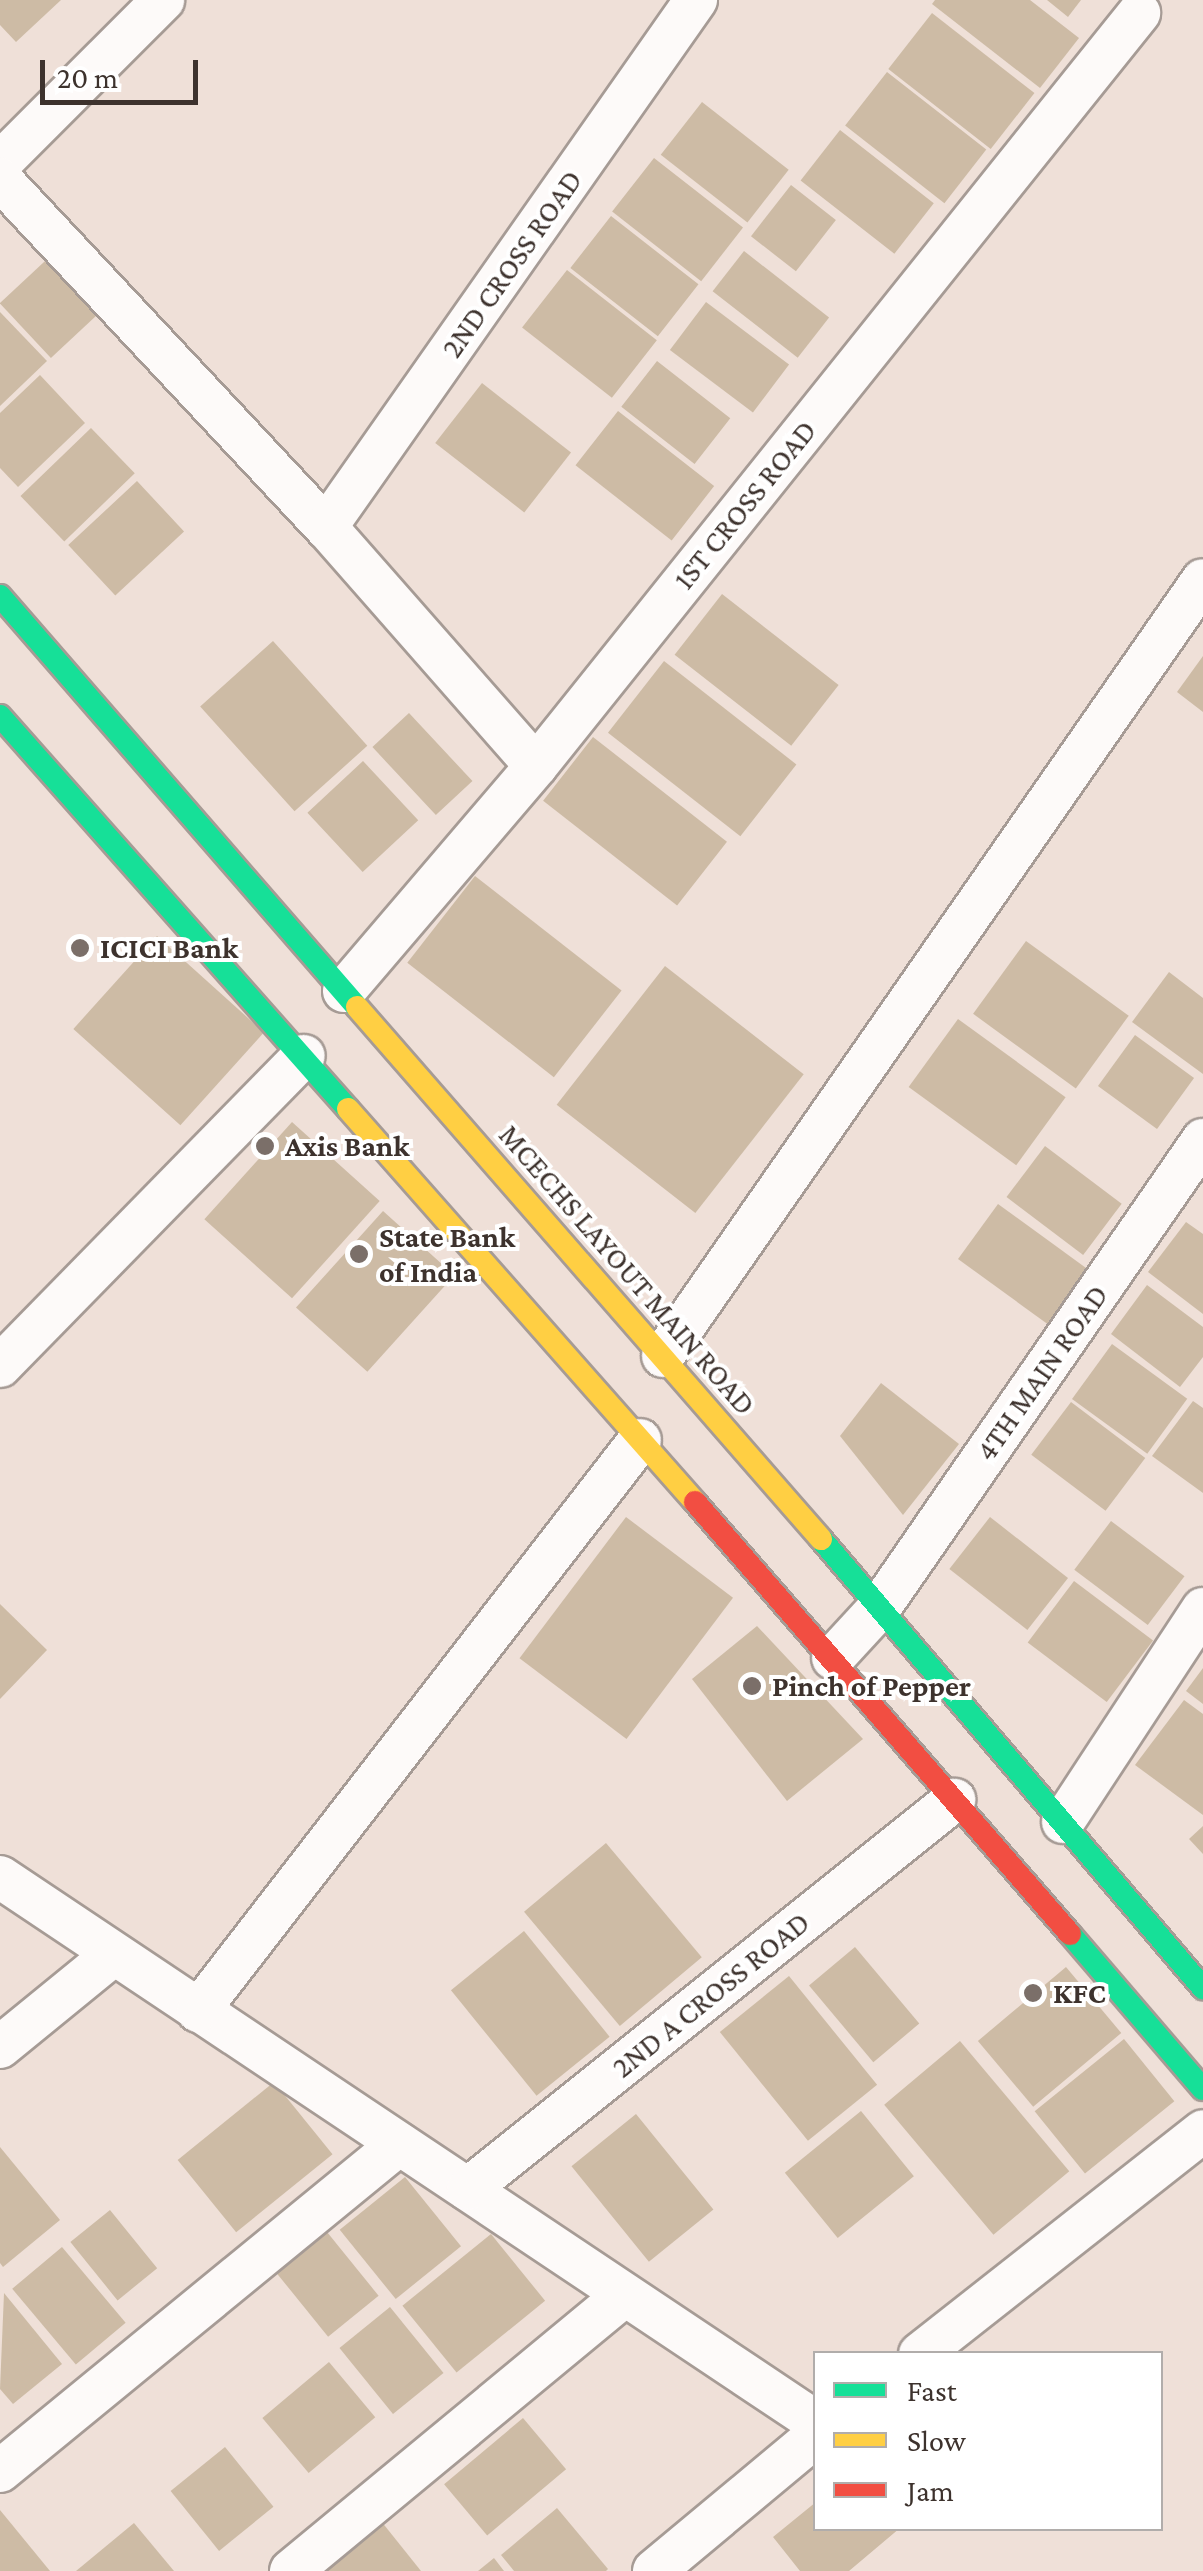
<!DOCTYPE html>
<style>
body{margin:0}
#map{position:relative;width:1203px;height:2571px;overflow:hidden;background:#efe0d8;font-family:"Crimson Pro",serif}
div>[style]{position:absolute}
.building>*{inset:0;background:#cdbba5;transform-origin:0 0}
.roads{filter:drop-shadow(2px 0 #a69b95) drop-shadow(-2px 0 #a69b95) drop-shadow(0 2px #a69b95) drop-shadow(0 -2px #a69b95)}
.street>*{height:42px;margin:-21px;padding:0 21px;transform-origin:21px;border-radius:21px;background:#fdfaf9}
.fast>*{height:22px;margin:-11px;padding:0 11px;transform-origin:11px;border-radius:11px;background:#16e098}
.slow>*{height:22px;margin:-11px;padding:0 11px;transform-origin:11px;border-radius:11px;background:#ffcf43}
.jam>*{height:22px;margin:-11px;padding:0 11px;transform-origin:11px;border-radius:11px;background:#f24e42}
.dots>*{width:28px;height:28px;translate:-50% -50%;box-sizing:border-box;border:5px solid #fff;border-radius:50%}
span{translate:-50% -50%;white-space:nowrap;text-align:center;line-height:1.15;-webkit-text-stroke:8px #fff;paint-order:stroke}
.street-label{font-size:30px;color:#3d322d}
.poi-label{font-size:30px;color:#3d322d;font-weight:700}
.left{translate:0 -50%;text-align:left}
.legend{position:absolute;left:813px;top:2351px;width:350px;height:180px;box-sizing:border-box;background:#fff;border:2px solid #b1adab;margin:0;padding:12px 18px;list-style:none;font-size:30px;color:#3d322d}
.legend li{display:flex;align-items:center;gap:20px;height:50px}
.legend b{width:50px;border:2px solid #b1adab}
.scale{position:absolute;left:40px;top:60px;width:158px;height:45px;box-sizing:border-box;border:5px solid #3d322d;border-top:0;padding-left:12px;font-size:30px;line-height:35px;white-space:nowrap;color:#3d322d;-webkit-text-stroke:8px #fff;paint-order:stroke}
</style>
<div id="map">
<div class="building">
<i style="clip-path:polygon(0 0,61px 0,16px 42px,0 25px)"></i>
<i style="clip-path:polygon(935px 0,1030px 0,1079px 38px,1040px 88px,932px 4px)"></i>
<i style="clip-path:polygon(1047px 0,1081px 0,1068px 17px)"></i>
<i style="left:932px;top:13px;width:130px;height:71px;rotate:38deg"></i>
<i style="left:887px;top:72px;width:126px;height:68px;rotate:38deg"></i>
<i style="left:702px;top:102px;width:110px;height:67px;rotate:38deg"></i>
<i style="left:840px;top:130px;width:119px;height:64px;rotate:38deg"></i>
<i style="left:654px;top:158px;width:113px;height:68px;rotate:38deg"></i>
<i style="left:791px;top:185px;width:57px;height:65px;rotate:38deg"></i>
<i style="left:611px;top:216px;width:111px;height:66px;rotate:38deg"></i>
<i style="left:59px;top:248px;width:75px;height:81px;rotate:47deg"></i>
<i style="left:744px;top:251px;width:108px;height:51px;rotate:38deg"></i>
<i style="left:567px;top:270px;width:114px;height:73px;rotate:38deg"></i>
<i style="left:706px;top:302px;width:104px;height:60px;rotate:37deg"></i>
<i style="clip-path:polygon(0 312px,47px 361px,0 406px)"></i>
<i style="left:657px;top:361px;width:93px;height:58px;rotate:38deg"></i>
<i style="clip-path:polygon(40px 375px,85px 423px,18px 487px,0 468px,0 413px)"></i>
<i style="left:482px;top:383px;width:113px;height:76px;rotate:38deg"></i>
<i style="left:618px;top:411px;width:122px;height:69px;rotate:38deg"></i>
<i style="left:91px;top:428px;width:63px;height:98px;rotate:46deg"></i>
<i style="left:137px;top:481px;width:69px;height:94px;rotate:47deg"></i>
<i style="left:722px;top:594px;width:148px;height:77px;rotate:38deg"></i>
<i style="left:273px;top:641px;width:141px;height:98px;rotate:48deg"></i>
<i style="clip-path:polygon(1203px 656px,1203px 712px,1177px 692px)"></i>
<i style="left:664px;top:661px;width:168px;height:91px;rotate:38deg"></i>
<i style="left:409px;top:713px;width:93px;height:50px;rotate:47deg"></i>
<i style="left:593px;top:737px;width:170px;height:81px;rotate:38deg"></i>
<i style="left:363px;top:761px;width:81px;height:76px;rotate:47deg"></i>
<i style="left:475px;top:876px;width:186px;height:110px;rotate:38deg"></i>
<i style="left:157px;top:936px;width:144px;height:125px;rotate:42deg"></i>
<i style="left:1026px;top:941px;width:127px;height:90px;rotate:36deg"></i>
<i style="left:665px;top:966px;width:176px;height:176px;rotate:38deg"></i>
<i style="clip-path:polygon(1169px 972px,1203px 998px,1203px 1074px,1132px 1022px)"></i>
<i style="left:958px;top:1019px;width:133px;height:84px;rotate:36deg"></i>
<i style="left:1135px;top:1035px;width:73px;height:63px;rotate:36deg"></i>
<i style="left:292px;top:1122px;width:118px;height:131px;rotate:42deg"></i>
<i style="left:1045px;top:1146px;width:96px;height:64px;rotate:37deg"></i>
<i style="left:998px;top:1204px;width:111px;height:68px;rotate:36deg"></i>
<i style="left:383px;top:1211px;width:96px;height:130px;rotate:42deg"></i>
<i style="clip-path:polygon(1186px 1222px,1203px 1234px,1203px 1314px,1148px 1272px)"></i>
<i style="clip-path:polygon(1147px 1285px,1203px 1327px,1203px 1357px,1180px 1387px,1111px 1334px)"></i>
<i style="left:1112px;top:1344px;width:93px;height:68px;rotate:36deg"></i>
<i style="clip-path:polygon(881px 1383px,959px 1444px,903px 1515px,840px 1436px)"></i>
<i style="clip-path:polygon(1193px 1401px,1203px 1408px,1203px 1493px,1152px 1456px)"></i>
<i style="left:1071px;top:1402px;width:93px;height:66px;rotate:37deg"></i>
<i style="left:626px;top:1517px;width:134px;height:177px;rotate:37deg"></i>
<i style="left:990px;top:1517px;width:99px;height:66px;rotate:38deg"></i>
<i style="left:1111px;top:1521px;width:92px;height:61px;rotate:37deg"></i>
<i style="left:1074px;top:1581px;width:99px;height:77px;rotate:37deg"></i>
<i style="clip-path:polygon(0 1604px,47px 1650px,0 1699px)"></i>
<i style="clip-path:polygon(757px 1626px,863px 1739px,787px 1801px,692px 1679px)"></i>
<i style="clip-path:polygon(1203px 1668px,1203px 1704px,1186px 1691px)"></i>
<i style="clip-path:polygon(1184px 1700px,1203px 1714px,1203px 1815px,1135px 1765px)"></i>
<i style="clip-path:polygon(1203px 1826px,1203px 1854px,1189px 1839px)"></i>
<i style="left:606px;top:1843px;width:149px;height:107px;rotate:50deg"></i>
<i style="left:524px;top:1931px;width:136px;height:94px;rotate:51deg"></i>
<i style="left:855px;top:1947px;width:100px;height:60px;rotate:50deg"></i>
<i style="left:1066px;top:1967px;width:86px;height:115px;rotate:50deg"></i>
<i style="left:789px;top:1976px;width:140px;height:89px;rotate:51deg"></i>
<i style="left:1124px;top:2039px;width:80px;height:115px;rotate:51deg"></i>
<i style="left:960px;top:2041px;width:170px;height:99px;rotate:50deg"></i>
<i style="left:274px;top:2082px;width:93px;height:124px;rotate:51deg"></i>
<i style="left:861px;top:2111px;width:84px;height:98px;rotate:51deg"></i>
<i style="left:636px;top:2114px;width:123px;height:83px;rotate:51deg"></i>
<i style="clip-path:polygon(0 2147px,60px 2220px,3px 2267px,0 2263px)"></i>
<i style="left:405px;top:2177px;width:89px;height:84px;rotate:51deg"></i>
<i style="left:110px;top:2210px;width:75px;height:51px;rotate:51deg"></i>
<i style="left:327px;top:2232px;width:82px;height:65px;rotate:51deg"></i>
<i style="left:491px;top:2234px;width:86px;height:114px;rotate:51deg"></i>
<i style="left:62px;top:2247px;width:99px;height:65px;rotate:50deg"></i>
<i style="clip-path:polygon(4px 2293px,62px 2364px,13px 2404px,0 2389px)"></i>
<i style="left:390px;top:2307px;width:85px;height:65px;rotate:51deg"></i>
<i style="left:329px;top:2362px;width:72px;height:87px;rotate:50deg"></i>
<i style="left:523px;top:2418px;width:67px;height:103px;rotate:50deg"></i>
<i style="left:225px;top:2447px;width:77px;height:70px;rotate:51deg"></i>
<i style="clip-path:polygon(816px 2502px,816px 2528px,900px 2528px,849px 2571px,800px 2571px,773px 2537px)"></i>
<i style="clip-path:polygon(557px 2508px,608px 2569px,606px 2571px,514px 2571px,501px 2555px)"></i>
<i style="clip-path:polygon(0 2510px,50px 2571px,0 2571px)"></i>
<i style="clip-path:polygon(381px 2521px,421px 2571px,328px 2571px,324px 2566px)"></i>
<i style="clip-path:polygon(134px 2523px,174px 2571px,76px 2571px)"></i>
<i style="clip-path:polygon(494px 2558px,504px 2571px,478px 2571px)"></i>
</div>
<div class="roads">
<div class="street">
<i style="left:0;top:163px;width:231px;rotate:-45deg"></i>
<i style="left:0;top:179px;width:477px;rotate:46.9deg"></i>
<i style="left:326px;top:527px;width:318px;rotate:48.7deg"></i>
<i style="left:326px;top:527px;width:644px;rotate:-54.93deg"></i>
<i style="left:344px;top:991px;width:296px;rotate:-49.5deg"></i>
<i style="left:536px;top:766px;width:965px;rotate:-51.31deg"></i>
<i style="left:663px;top:1356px;width:945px;rotate:-55.17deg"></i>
<i style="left:0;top:1366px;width:434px;rotate:-45.6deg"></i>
<i style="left:833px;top:1658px;width:69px;rotate:-47.3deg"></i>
<i style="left:880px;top:1607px;width:568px;rotate:-55.33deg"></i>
<i style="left:1063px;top:1822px;width:255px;rotate:-56.7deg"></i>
<i style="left:0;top:1877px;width:981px;rotate:33.74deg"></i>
<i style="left:198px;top:2011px;width:722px;rotate:-52.26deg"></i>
<i style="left:0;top:2047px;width:147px;rotate:-39.2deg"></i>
<i style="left:468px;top:2189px;width:623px;rotate:-38.67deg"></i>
<i style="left:920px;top:2354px;width:360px;rotate:-38.2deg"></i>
<i style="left:0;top:2471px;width:516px;rotate:-39.34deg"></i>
<i style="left:291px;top:2571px;width:433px;rotate:-39.6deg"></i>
<i style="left:654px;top:2571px;width:211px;rotate:-39.8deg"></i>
</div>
<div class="fast">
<i style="left:0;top:596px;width:544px;rotate:49.02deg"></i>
<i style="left:0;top:716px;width:525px;rotate:48.48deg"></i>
<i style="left:821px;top:1539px;width:590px;rotate:49.61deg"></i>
<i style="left:1070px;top:1934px;width:204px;rotate:49.4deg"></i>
</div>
<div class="slow">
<i style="left:357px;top:1007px;width:706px;rotate:48.91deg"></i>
<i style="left:348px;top:1109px;width:524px;rotate:48.56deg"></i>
</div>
<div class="jam">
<i style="left:695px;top:1502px;width:572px;rotate:49.04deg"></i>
</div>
</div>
<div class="dots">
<i style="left:80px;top:948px;background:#7b6f69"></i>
<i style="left:265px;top:1146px;background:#7b6f69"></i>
<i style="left:359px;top:1254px;background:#7b6f69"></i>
<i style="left:752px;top:1686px;background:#7b6f69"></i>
<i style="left:1033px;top:1993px;background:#7b6f69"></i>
</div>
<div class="street-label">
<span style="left:512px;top:264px;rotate:-55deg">2ND CROSS ROAD</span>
<span style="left:745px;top:505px;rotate:-51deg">1ST CROSS ROAD</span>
<span style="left:627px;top:1270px;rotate:49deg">MCECHS LAYOUT MAIN ROAD</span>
<span style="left:1042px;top:1373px;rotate:-55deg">4TH MAIN ROAD</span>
<span style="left:711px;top:1995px;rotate:-39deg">2ND A CROSS ROAD</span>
</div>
<div class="poi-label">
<span class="left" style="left:100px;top:948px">ICICI Bank</span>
<span class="left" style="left:285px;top:1146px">Axis Bank</span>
<span class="left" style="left:379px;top:1254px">State Bank<br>of India</span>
<span class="left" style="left:772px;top:1686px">Pinch of Pepper</span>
<span class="left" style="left:1053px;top:1993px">KFC</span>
</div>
<ul class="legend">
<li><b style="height:12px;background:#16e098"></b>Fast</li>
<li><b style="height:12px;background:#ffcf43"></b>Slow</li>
<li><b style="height:12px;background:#f24e42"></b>Jam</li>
</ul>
<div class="scale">20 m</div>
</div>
